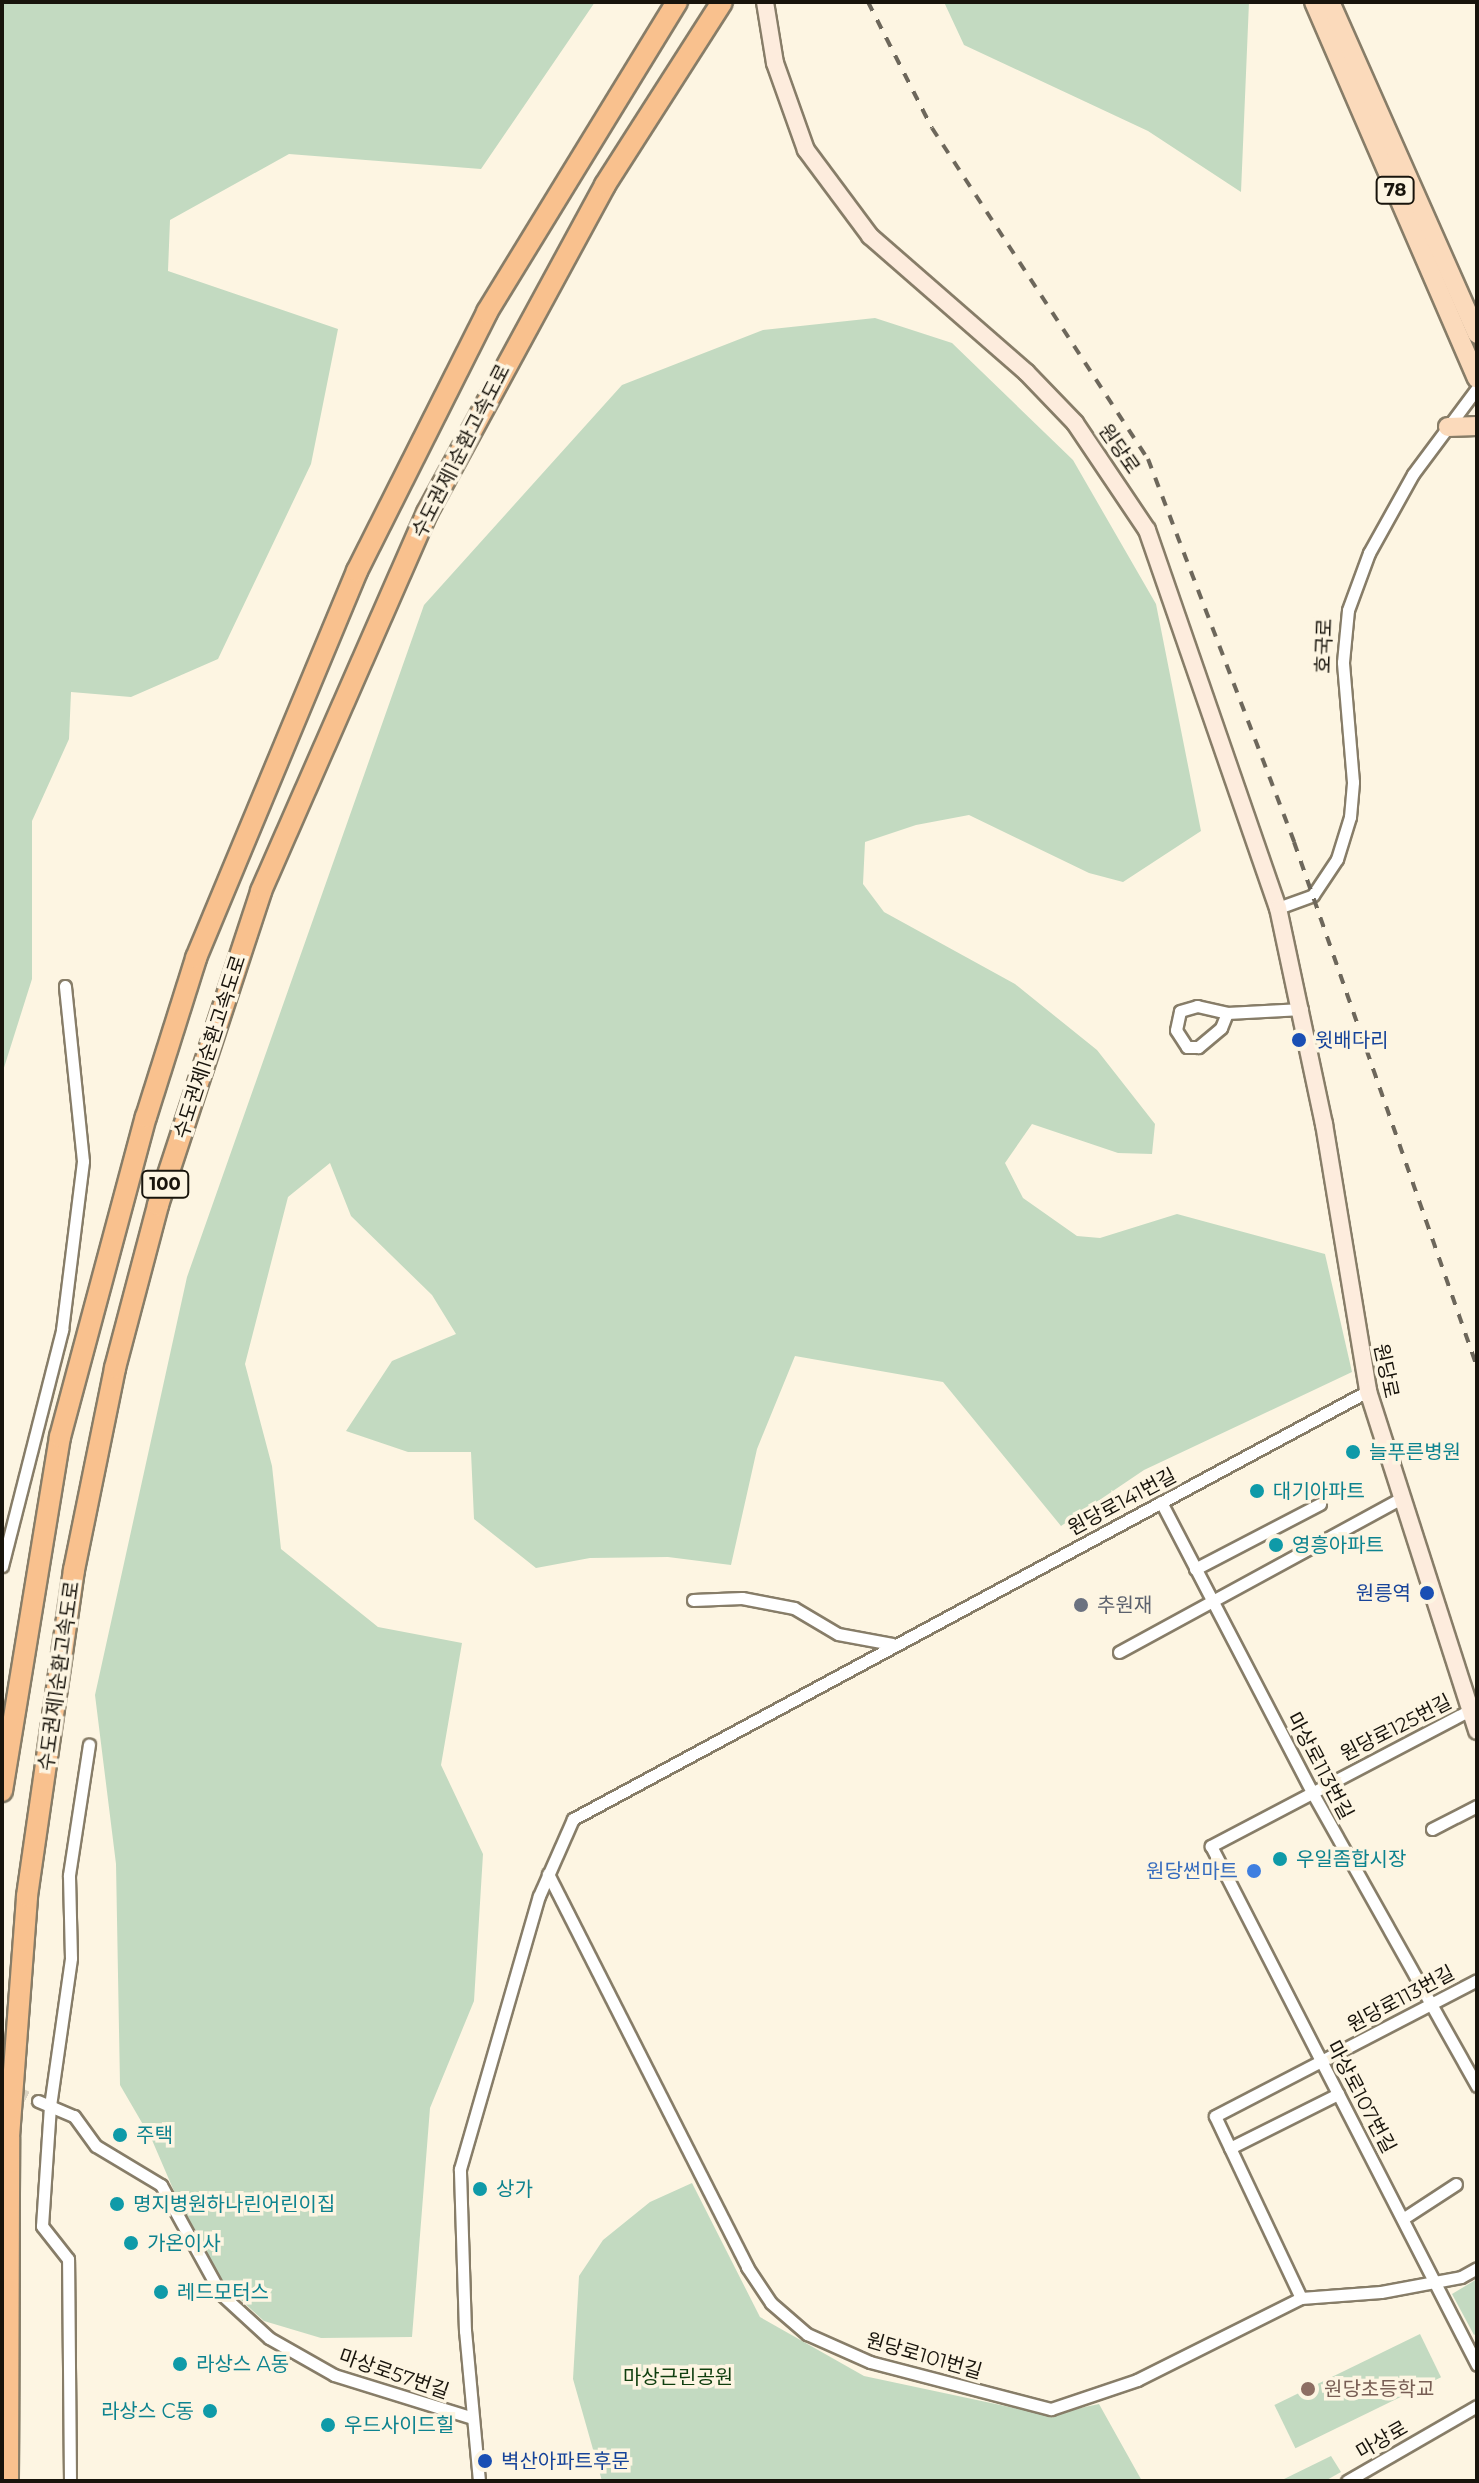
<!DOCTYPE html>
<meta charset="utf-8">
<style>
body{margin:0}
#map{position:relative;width:1479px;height:2483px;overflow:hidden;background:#fdf5e2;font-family:Montserrat,"Noto Sans KR",sans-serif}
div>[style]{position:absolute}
.green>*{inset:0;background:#c3dac1;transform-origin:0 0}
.street-tunnel>*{height:11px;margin-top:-5.5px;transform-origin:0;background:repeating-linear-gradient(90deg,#dbd3c2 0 11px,transparent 0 16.5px)}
.roads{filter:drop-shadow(2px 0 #877d68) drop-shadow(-2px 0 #877d68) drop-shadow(0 2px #877d68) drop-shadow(0 -2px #877d68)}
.street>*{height:11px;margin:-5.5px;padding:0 5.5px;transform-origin:5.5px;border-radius:5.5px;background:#fff}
.secondary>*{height:16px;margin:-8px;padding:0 8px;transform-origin:8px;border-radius:8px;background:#fdecdd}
.primary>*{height:18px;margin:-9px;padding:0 9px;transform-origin:9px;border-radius:9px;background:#fbdabb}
.highway>*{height:20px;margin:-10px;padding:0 10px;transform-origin:10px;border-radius:10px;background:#f9c18e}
.rail>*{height:4px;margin-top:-2px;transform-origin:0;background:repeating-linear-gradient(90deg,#6d675b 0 10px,transparent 0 20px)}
.dots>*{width:22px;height:22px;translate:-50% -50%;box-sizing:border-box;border:4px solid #fdf5e2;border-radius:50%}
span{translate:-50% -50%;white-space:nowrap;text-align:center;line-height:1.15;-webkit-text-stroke:7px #fdf5e2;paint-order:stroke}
.shield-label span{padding:2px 6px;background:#fdf5e2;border:2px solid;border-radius:6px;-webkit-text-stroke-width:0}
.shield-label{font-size:18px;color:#18140c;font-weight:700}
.street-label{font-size:20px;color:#18140c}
.transit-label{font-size:20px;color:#164399}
.left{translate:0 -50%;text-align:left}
.right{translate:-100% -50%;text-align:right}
.culture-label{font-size:20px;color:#0d838f}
.worship-label{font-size:20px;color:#5b616d}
.shop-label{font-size:20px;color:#366cbe}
.park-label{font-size:20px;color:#0f3e0e}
.education-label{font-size:20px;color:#785e54}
.frame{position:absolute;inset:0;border:4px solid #18140c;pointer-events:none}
</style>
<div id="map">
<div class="green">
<i style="clip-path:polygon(2px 2px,595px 2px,481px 169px,289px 154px,170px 220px,168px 271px,338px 329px,311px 464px,218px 659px,131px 697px,71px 692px,69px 739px,32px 821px,32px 979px,2px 1074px)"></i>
<i style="clip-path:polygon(944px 2px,1249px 2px,1241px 192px,1148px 131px,964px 45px)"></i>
<i style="clip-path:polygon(875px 318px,952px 343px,1073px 460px,1156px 604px,1201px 831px,1123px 882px,1089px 873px,969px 815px,916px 825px,865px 842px,863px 884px,884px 912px,1015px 984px,1097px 1050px,1155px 1124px,1152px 1154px,1118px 1153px,1032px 1124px,1005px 1163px,1023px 1198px,1077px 1236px,1100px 1238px,1177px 1214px,1325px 1254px,1352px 1372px,1144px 1470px,1061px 1526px,943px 1382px,795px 1356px,757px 1449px,731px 1565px,668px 1557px,590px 1558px,536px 1568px,474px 1519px,471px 1452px,408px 1452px,346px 1431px,392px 1361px,456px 1334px,432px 1295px,351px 1216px,330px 1163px,288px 1197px,245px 1364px,272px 1466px,281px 1549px,378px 1627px,462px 1643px,441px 1765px,483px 1854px,474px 2001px,430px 2108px,412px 2337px,321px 2338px,264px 2321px,208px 2270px,152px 2140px,120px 2085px,116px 1864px,95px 1695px,187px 1277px,424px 605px,622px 385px,763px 330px)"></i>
<i style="clip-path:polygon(692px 2183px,760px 2317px,864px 2376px,1047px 2415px,1099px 2404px,1142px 2481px,602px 2481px,573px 2379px,579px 2276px,603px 2240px,650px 2202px)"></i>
<i style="clip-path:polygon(1477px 2279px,1477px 2333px,1474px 2335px,1452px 2294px)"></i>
<i style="left:1420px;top:2334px;width:48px;height:162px;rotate:64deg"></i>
<i style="clip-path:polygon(1331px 2456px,1341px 2472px,1325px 2481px,1280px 2481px)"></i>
</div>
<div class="street-tunnel">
<i style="left:2px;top:2085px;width:39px;rotate:24deg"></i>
</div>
<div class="roads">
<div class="street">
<i style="left:1278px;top:908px;width:37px;rotate:-20deg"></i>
<i style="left:1313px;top:895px;width:43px;rotate:-56.3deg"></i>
<i style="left:1337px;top:859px;width:44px;rotate:-72.8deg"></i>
<i style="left:1350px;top:817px;width:35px;rotate:-85deg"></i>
<i style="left:1353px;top:782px;width:120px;rotate:-94.8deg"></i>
<i style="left:1343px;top:662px;width:52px;rotate:-84.5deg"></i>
<i style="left:1348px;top:610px;width:61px;rotate:-69.8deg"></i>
<i style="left:1369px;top:553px;width:90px;rotate:-60.9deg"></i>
<i style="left:1413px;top:474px;width:107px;rotate:-53.3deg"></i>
<i style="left:1227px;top:1013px;width:16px;rotate:112deg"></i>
<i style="left:1221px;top:1028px;width:30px;rotate:140deg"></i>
<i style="left:1198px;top:1047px;width:11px;rotate:180deg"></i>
<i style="left:1187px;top:1047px;width:20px;rotate:-123deg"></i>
<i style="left:1176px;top:1030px;width:19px;rotate:-78deg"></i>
<i style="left:1180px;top:1011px;width:18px;rotate:-16deg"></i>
<i style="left:1197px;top:1006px;width:31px;rotate:13deg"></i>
<i style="left:1227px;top:1013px;width:75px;rotate:-3.1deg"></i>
<i style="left:1161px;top:1502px;width:327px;rotate:62.5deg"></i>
<i style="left:1312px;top:1792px;width:337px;rotate:60.7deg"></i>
<i style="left:2px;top:1566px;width:244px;rotate:-75.7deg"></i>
<i style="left:62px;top:1330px;width:170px;rotate:-82.9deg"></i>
<i style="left:83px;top:1161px;width:176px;rotate:-95.9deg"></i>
<i style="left:1195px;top:1569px;width:141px;rotate:-27.5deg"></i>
<i style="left:693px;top:1600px;width:49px;rotate:-2.3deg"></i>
<i style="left:742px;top:1598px;width:53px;rotate:10.9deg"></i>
<i style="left:794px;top:1608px;width:51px;rotate:30.6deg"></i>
<i style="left:838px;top:1634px;width:55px;rotate:10.5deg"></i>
<i style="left:1119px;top:1652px;width:322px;rotate:-28.6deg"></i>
<i style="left:1470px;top:1710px;width:293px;rotate:152.3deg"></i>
<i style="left:1211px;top:1846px;width:583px;rotate:62.86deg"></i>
<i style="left:1432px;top:1829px;width:51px;rotate:-27.1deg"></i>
<i style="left:548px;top:1874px;width:441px;rotate:63.1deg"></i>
<i style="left:747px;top:2267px;width:43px;rotate:56.3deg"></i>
<i style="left:771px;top:2303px;width:48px;rotate:40.7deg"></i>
<i style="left:807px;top:2334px;width:69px;rotate:24deg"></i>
<i style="left:870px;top:2362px;width:187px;rotate:14.6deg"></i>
<i style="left:1051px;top:2409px;width:91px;rotate:-18.6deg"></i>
<i style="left:1137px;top:2380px;width:183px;rotate:-26.6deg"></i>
<i style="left:1301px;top:2298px;width:80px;rotate:-4.3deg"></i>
<i style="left:1381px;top:2292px;width:81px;rotate:-10.6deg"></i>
<i style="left:1461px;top:2277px;width:18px;rotate:-29deg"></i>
<i style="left:38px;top:2101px;width:39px;rotate:23deg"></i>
<i style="left:74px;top:2116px;width:37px;rotate:54deg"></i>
<i style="left:96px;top:2146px;width:76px;rotate:31deg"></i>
<i style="left:161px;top:2185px;width:124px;rotate:61.2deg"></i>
<i style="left:221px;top:2294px;width:65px;rotate:42.5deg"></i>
<i style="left:269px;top:2338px;width:75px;rotate:29.6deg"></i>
<i style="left:334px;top:2375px;width:145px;rotate:17.2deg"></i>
<i style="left:1230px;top:2148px;width:121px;rotate:-26.6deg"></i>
<i style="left:1404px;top:2218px;width:62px;rotate:-33.2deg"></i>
<i style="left:1301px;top:2298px;width:201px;rotate:-115.3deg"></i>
<i style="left:1215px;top:2116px;width:295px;rotate:-27.4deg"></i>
<i style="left:70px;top:2481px;width:222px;rotate:-90.5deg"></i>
<i style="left:68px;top:2259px;width:42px;rotate:-128.2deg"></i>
<i style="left:42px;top:2226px;width:120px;rotate:-86.2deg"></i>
<i style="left:50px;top:2106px;width:149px;rotate:-81.9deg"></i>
<i style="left:71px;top:1958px;width:83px;rotate:-91.4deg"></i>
<i style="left:69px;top:1875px;width:132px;rotate:-81.3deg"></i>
<i style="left:479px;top:2481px;width:151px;rotate:-95.3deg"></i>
<i style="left:465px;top:2331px;width:162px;rotate:-91.8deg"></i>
<i style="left:460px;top:2169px;width:284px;rotate:-73.9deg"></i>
<i style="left:539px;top:1896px;width:84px;rotate:-66.2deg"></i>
<i style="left:573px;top:1819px;width:903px;rotate:-28.3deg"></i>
<i style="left:1347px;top:2481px;width:150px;rotate:-30deg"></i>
</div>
<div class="secondary">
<i style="left:765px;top:2px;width:62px;rotate:80.7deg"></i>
<i style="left:775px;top:63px;width:92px;rotate:70.4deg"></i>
<i style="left:806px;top:150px;width:107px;rotate:53.3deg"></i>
<i style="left:870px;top:236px;width:207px;rotate:41.1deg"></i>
<i style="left:1026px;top:372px;width:71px;rotate:46.1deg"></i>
<i style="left:1075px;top:423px;width:129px;rotate:56.1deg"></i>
<i style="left:1147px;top:530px;width:400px;rotate:70.9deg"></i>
<i style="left:1278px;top:908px;width:221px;rotate:78deg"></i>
<i style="left:1324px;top:1124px;width:271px;rotate:80.6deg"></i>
<i style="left:1368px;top:1391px;width:357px;rotate:72.2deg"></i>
</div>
<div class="primary">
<i style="left:1314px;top:2px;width:410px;rotate:66.6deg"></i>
<i style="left:1330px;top:2px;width:363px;rotate:66.1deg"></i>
<i style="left:1448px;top:427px;width:29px;rotate:-2deg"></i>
</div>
<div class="highway">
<i style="left:2px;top:1791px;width:359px;rotate:-80.7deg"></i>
<i style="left:60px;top:1437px;width:331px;rotate:-75deg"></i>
<i style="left:146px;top:1117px;width:167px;rotate:-72.5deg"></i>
<i style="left:196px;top:958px;width:419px;rotate:-67.4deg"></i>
<i style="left:357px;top:571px;width:290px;rotate:-63.3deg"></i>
<i style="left:487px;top:312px;width:364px;rotate:-58.5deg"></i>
<i style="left:8px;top:2481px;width:344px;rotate:-89.8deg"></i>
<i style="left:9px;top:2137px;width:242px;rotate:-85.7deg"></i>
<i style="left:27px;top:1896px;width:329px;rotate:-81.8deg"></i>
<i style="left:74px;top:1570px;width:206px;rotate:-78.5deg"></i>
<i style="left:115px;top:1368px;width:169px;rotate:-75.2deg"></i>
<i style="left:158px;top:1205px;width:330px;rotate:-71.8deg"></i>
<i style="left:261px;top:891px;width:413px;rotate:-66.3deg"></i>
<i style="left:427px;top:513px;width:373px;rotate:-61.5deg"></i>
<i style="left:605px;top:185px;width:217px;rotate:-57.4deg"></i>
</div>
</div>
<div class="rail">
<i style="left:868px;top:2px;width:141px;rotate:63.1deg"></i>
<i style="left:932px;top:128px;width:395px;rotate:56.9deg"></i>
<i style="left:1148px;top:459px;width:410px;rotate:69.1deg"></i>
<i style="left:1294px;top:842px;width:556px;rotate:70.78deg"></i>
</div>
<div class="dots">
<i style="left:1299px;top:1040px;background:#1a4fb4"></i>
<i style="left:1353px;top:1452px;background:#0f9aa8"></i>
<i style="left:1257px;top:1491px;background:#0f9aa8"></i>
<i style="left:1276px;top:1545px;background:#0f9aa8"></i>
<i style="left:1427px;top:1593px;background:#1a4fb4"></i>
<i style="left:1081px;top:1605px;background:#6b7280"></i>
<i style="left:1280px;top:1859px;background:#0f9aa8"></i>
<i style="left:1254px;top:1871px;background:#3f7fe0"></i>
<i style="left:120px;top:2135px;background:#0f9aa8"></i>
<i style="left:480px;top:2189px;background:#0f9aa8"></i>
<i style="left:117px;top:2204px;background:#0f9aa8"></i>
<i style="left:131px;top:2243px;background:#0f9aa8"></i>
<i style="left:161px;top:2292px;background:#0f9aa8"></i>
<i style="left:180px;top:2364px;background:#0f9aa8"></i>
<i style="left:1308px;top:2389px;background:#8d6e63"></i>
<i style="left:210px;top:2411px;background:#0f9aa8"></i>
<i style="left:328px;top:2425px;background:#0f9aa8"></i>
<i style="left:485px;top:2461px;background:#1a4fb4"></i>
</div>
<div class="shield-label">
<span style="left:1395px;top:190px">78</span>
<span style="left:165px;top:1184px">100</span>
</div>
<div class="street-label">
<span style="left:1119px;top:449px;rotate:55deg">원당로</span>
<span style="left:461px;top:451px;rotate:-63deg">수도권제1순환고속도로</span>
<span style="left:1324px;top:646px;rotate:-88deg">호국로</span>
<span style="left:210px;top:1047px;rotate:-72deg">수도권제1순환고속도로</span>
<span style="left:1386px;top:1371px;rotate:78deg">원당로</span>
<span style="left:1122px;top:1502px;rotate:-28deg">원당로141번길</span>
<span style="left:59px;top:1676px;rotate:-82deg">수도권제1순환고속도로</span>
<span style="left:1396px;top:1728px;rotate:-27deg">원당로125번길</span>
<span style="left:1320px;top:1766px;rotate:62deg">마상로113번길</span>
<span style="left:1401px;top:1999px;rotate:-28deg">원당로113번길</span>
<span style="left:1361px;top:2097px;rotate:62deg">마상로107번길</span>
<span style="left:924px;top:2356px;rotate:16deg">원당로101번길</span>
<span style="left:394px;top:2374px;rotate:19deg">마상로57번길</span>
<span style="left:1382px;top:2440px;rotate:-30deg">마상로</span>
</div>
<div class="transit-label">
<span class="left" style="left:1315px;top:1040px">윗배다리</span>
<span class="right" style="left:1411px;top:1593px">원릉역</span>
<span class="left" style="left:501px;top:2461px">벽산아파트후문</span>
</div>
<div class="culture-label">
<span class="left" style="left:1369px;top:1452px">늘푸른병원</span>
<span class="left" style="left:1273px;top:1491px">대기아파트</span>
<span class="left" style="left:1292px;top:1545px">영흥아파트</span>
<span class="left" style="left:1296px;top:1859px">우일좀합시장</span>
<span class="left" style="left:136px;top:2135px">주택</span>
<span class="left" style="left:496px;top:2189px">상가</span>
<span class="left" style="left:133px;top:2204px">명지병원하나린어린이집</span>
<span class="left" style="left:147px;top:2243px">가온이사</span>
<span class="left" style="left:177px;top:2292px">레드모터스</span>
<span class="left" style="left:196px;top:2364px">라상스 A동</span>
<span class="right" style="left:194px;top:2411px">라상스 C동</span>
<span class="left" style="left:344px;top:2425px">우드사이드힐</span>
</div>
<div class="worship-label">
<span class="left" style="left:1097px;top:1605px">추원재</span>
</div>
<div class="shop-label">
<span class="right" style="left:1238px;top:1871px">원당썬마트</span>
</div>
<div class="park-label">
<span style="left:678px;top:2377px">마상근린공원</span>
</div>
<div class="education-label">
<span class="left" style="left:1324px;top:2389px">원당초등학교</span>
</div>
<div class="frame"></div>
</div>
